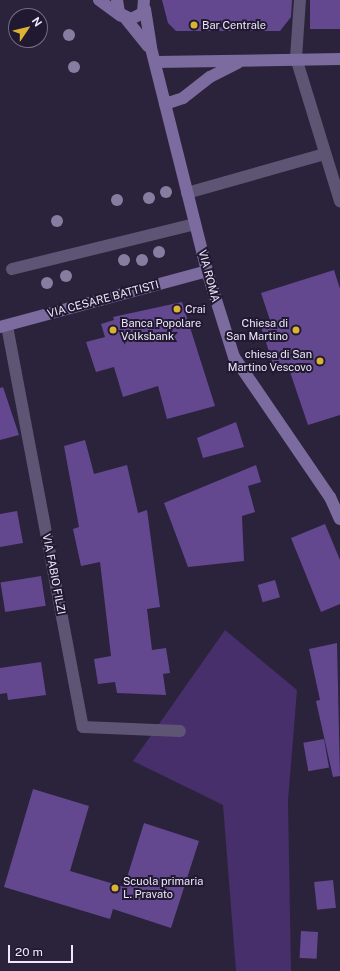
<!DOCTYPE html>
<style>
body{margin:0}
#map{position:relative;width:340px;height:971px;overflow:hidden;background:#2b223c;font-family:"Public Sans",sans-serif}
div>[style]{position:absolute}
.green>*{inset:0;background:#462f6a}
.building>*{inset:0;background:#634890;transform-origin:0 0}
.lane>*{height:12px;margin:-6px;padding:0 6px;transform-origin:6px;border-radius:6px;background:#5e5473}
.street>*{height:12px;margin:-6px;padding:0 6px;transform-origin:6px;border-radius:6px;background:#5e5473}
.secondary>*{height:12px;margin:-6px;padding:0 6px;transform-origin:6px;border-radius:6px;background:#7c6b9e}
.trees>*{width:12px;height:12px;margin:-6px;border-radius:50%;background:#887da0}
.dots>*{width:11px;height:11px;translate:-50% -50%;box-sizing:border-box;border:2px solid #211931;border-radius:50%}
span{translate:-50% -50%;white-space:nowrap;text-align:center;line-height:1.15;-webkit-text-stroke:4px #211931;paint-order:stroke}
.poi-label{font-size:11px;color:#eee9fa}
.left{translate:0 -50%;text-align:left}
.right{translate:-100% -50%;text-align:right}
.street-label{font-size:11px;color:#eee9fa}
.north{position:absolute;left:8px;top:8px;width:40px;height:40px;box-sizing:border-box;background:#211931;border:1px solid #736c81;border-radius:50%;rotate:55deg;font-size:11px;font-weight:700;line-height:16px;text-align:center;color:#eee9fa}
.north::after{content:'';display:block;margin:auto;width:14px;height:18px;background:#dcb233;clip-path:polygon(50% 0,100% 100%,50% 72%,0 100%)}
.scale{position:absolute;left:8px;top:945px;width:65px;height:18px;box-sizing:border-box;border:2px solid #eee9fa;border-top:0;padding-left:5px;font-size:12px;line-height:14px;white-space:nowrap;color:#eee9fa;-webkit-text-stroke:3px #211931;paint-order:stroke}
</style>
<div id="map">
<div class="green">
<i style="clip-path:polygon(225px 630px,297px 690px,288px 801px,291px 971px,236px 971px,223px 805px,133px 761px)"></i>
</div>
<div class="building">
<i style="clip-path:polygon(162px 0,292px 0,291px 17px,280px 31px,176px 31px,168px 23px)"></i>
<i style="left:310px;top:0;width:30px;height:29px"></i>
<i style="clip-path:polygon(334px 270px,340px 289px,340px 415px,308px 425px,288px 366px,275px 370px,260px 324px,270px 320px,261px 293px)"></i>
<i style="clip-path:polygon(182px 302px,215px 406px,167px 419px,158px 386px,123px 397px,114px 367px,96px 372px,86px 342px,105px 337px,101px 324px,114px 320px,113px 317px)"></i>
<i style="clip-path:polygon(3px 387px,19px 435px,0 440px,0 388px)"></i>
<i style="clip-path:polygon(236px 422px,244px 447px,203px 458px,197px 438px)"></i>
<i style="clip-path:polygon(85px 440px,94px 474px,127px 465px,138px 513px,147px 510px,160px 607px,147px 609px,152px 650px,166px 648px,170px 673px,163px 674px,166px 695px,117px 693px,115px 682px,98px 684px,94px 659px,111px 656px,100px 562px,81px 566px,73px 529px,79px 527px,64px 446px)"></i>
<i style="clip-path:polygon(256px 465px,261px 482px,248px 486px,255px 512px,242px 516px,244px 561px,188px 567px,164px 503px)"></i>
<i style="clip-path:polygon(17px 511px,23px 543px,0 547px,0 514px)"></i>
<i style="clip-path:polygon(325px 524px,340px 560px,340px 604px,321px 612px,291px 538px)"></i>
<i style="left:41px;top:576px;width:30px;height:41px;rotate:81deg"></i>
<i style="left:275px;top:580px;width:18px;height:18px;rotate:74deg"></i>
<i style="clip-path:polygon(337px 643px,340px 776px,333px 777px,316px 701px,320px 700px,309px 649px)"></i>
<i style="clip-path:polygon(41px 662px,46px 695px,8px 700px,7px 693px,0 694px,0 668px)"></i>
<i style="left:324px;top:739px;width:29px;height:21px;rotate:80deg"></i>
<i style="clip-path:polygon(33px 789px,89px 806px,70px 871px,124px 887px,144px 823px,199px 841px,171px 928px,113px 909px,110px 919px,4px 887px)"></i>
<i style="left:333px;top:880px;width:28px;height:19px;rotate:84deg"></i>
<i style="left:301px;top:931px;width:17px;height:27px;rotate:3deg"></i>
</div>
<div class="lane">
<i style="left:296px;top:58px;width:150px;rotate:72.9deg"></i>
<i style="left:187px;top:193px;width:143px;rotate:-15.8deg"></i>
<i style="left:12px;top:269px;width:188px;rotate:-13.8deg"></i>
</div>
<div class="street">
<i style="left:296px;top:58px;width:58px;rotate:-86.1deg"></i>
<i style="left:7px;top:326px;width:408px;rotate:79.3deg"></i>
<i style="left:83px;top:727px;width:97px;rotate:2.4deg"></i>
</div>
<div class="secondary">
<i style="left:99px;top:0;width:27px;rotate:36deg"></i>
<i style="left:117px;top:0;width:13px;rotate:81deg"></i>
<i style="left:119px;top:13px;width:13px;rotate:27deg"></i>
<i style="left:131px;top:19px;width:13px;rotate:-27deg"></i>
<i style="left:143px;top:13px;width:13px;rotate:-86deg"></i>
<i style="left:145px;top:9px;width:39px;rotate:81deg"></i>
<i style="left:151px;top:48px;width:230px;rotate:75.9deg"></i>
<i style="left:207px;top:271px;width:90px;rotate:72.6deg"></i>
<i style="left:234px;top:357px;width:170px;rotate:55.6deg"></i>
<i style="left:330px;top:497px;width:24px;rotate:66deg"></i>
<i style="left:126px;top:19px;width:35px;rotate:51deg"></i>
<i style="left:155px;top:62px;width:185px;rotate:-0.9deg"></i>
<i style="left:165px;top:104px;width:19px;rotate:-18deg"></i>
<i style="left:183px;top:98px;width:34px;rotate:-38deg"></i>
<i style="left:210px;top:77px;width:31px;rotate:-27deg"></i>
<i style="left:0;top:327px;width:214px;rotate:-15.1deg"></i>
</div>
<div class="trees">
<i style="left:69px;top:35px"></i>
<i style="left:74px;top:67px"></i>
<i style="left:166px;top:192px"></i>
<i style="left:149px;top:198px"></i>
<i style="left:117px;top:200px"></i>
<i style="left:57px;top:221px"></i>
<i style="left:159px;top:252px"></i>
<i style="left:124px;top:260px"></i>
<i style="left:142px;top:260px"></i>
<i style="left:66px;top:276px"></i>
<i style="left:47px;top:283px"></i>
</div>
<div class="dots">
<i style="left:194px;top:25px;background:#dcb233"></i>
<i style="left:177px;top:309px;background:#dcb233"></i>
<i style="left:113px;top:330px;background:#dcb233"></i>
<i style="left:296px;top:330px;background:#dcb233"></i>
<i style="left:320px;top:361px;background:#dcb233"></i>
<i style="left:115px;top:888px;background:#dcb233"></i>
</div>
<div class="poi-label">
<span class="left" style="left:202px;top:25px">Bar Centrale</span>
<span class="left" style="left:185px;top:309px">Crai</span>
<span class="left" style="left:121px;top:330px">Banca Popolare<br>Volksbank</span>
<span class="right" style="left:288px;top:330px">Chiesa di<br>San Martino</span>
<span class="right" style="left:312px;top:361px">chiesa di San<br>Martino Vescovo</span>
<span class="left" style="left:123px;top:888px">Scuola primaria<br>L. Pravato</span>
</div>
<div class="street-label">
<span style="left:209px;top:276px;rotate:75deg">VIA ROMA</span>
<span style="left:103px;top:299px;rotate:-15deg">VIA CESARE BATTISTI</span>
<span style="left:54px;top:574px;rotate:79deg">VIA FABIO FILZI</span>
</div>
<div class="north">N</div>
<div class="scale">20 m</div>
</div>
